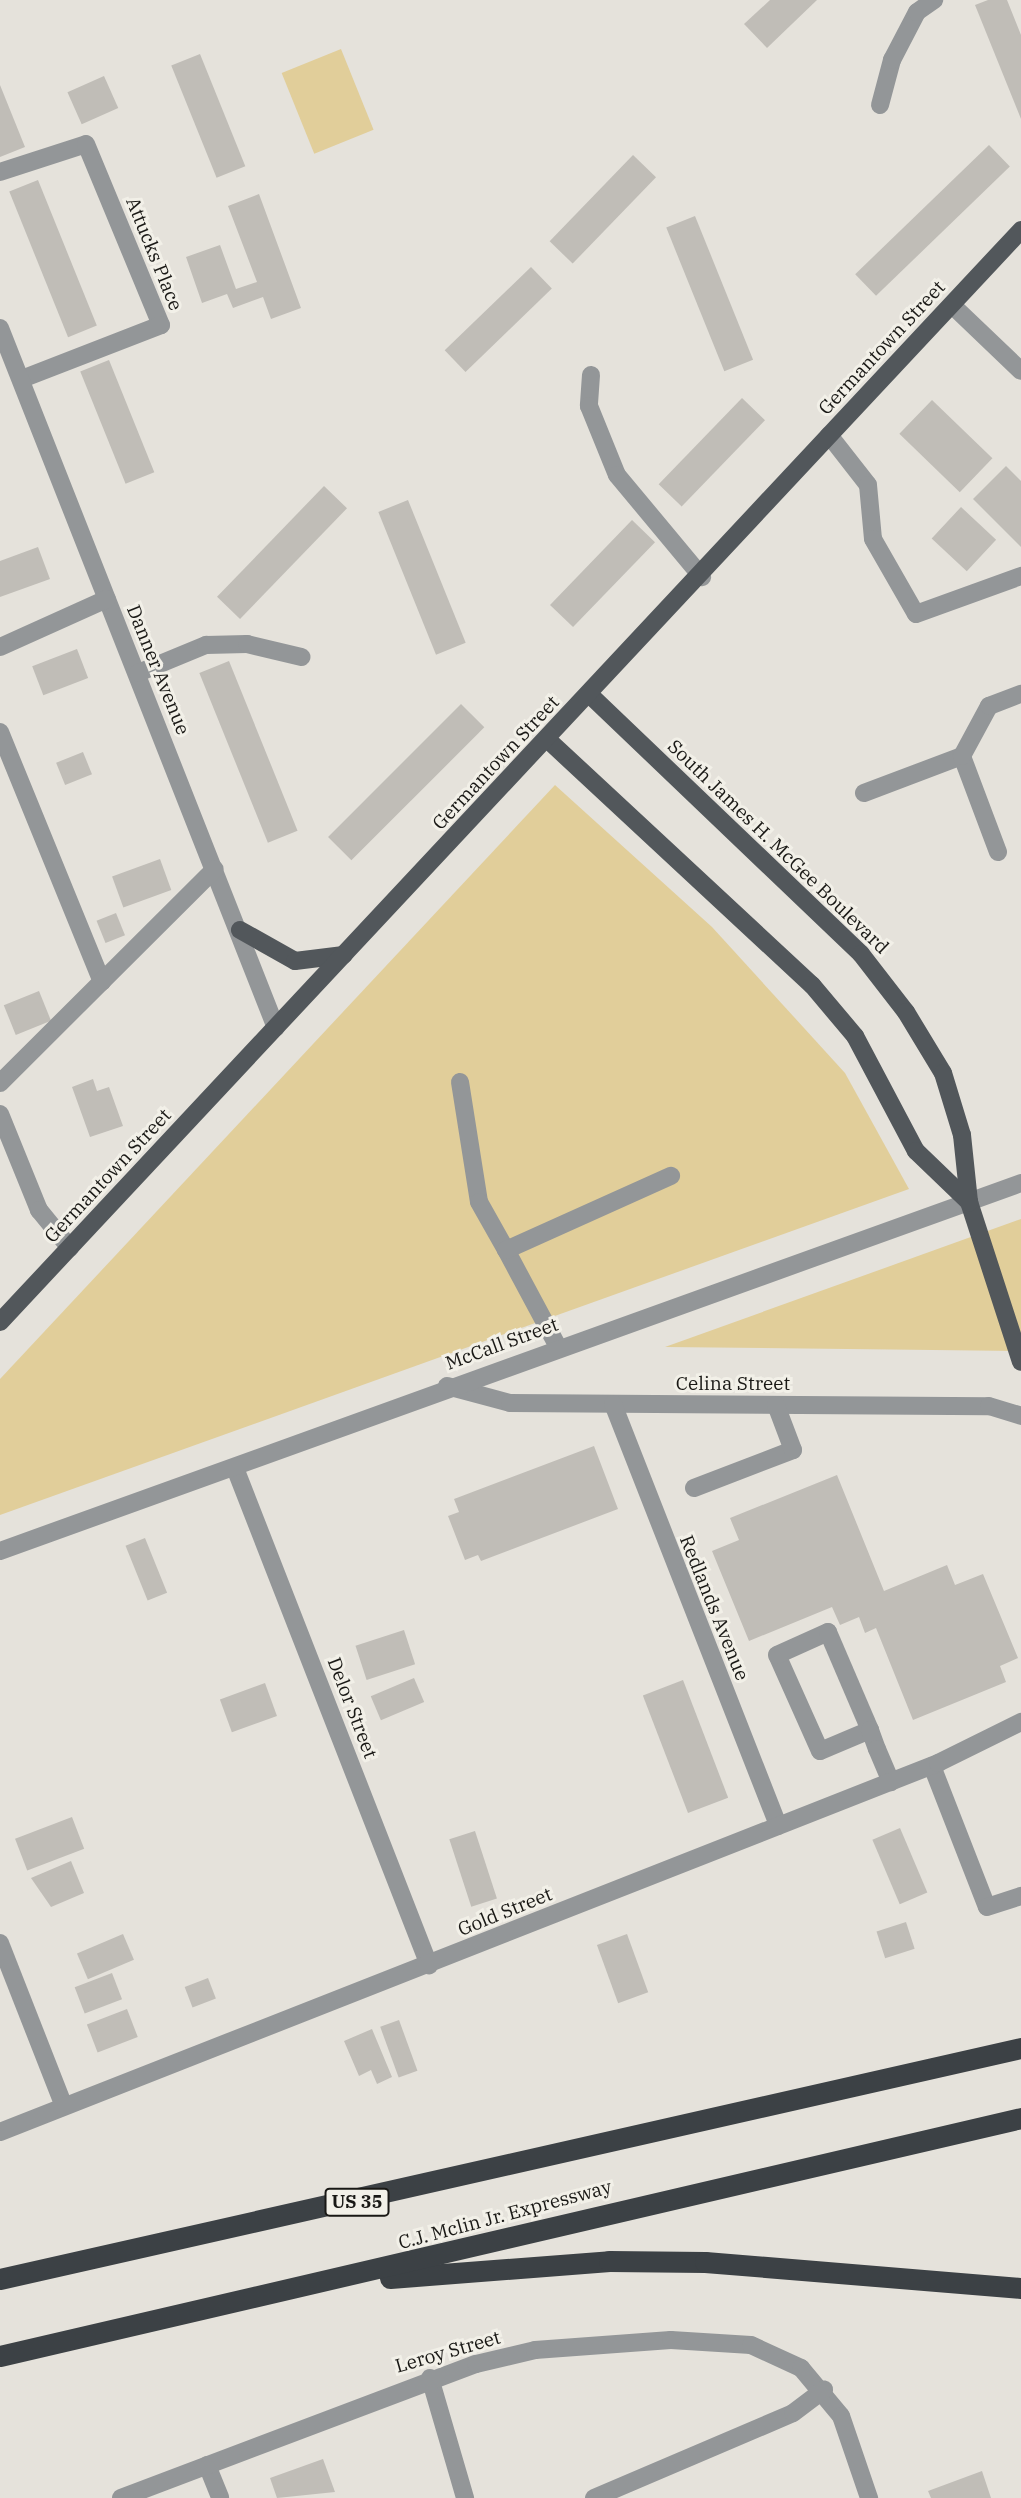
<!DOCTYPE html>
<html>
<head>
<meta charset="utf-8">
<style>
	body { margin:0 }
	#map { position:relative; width:1021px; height:2498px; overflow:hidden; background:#e5e2db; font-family:"IBM Plex Serif",serif }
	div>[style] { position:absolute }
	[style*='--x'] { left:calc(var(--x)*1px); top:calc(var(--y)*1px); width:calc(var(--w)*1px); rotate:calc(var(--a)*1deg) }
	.green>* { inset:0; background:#e1ce9a; transform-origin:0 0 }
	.building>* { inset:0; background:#c0bdb7; transform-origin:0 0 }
	.minor>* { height:18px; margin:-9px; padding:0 9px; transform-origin:9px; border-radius:9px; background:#939698 }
	.major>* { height:18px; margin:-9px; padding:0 9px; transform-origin:9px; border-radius:9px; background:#52575b }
	.highway>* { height:21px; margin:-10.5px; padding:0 10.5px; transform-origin:10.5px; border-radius:10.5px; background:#3c4145 }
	span { translate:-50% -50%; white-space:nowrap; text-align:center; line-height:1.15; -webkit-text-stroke:6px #f2f0e8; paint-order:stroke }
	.shield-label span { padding:2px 5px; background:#f2f0e8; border:2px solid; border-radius:5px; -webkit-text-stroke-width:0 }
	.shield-label { font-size:18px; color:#191815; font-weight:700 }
	.street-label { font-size:19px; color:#191815 }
</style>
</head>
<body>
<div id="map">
	<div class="green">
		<div style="left:341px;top:49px;width:87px;height:64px;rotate:68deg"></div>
		<div style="clip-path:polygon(555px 785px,712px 927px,845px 1073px,909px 1189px,0 1515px,0 1379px)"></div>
		<div style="clip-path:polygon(1021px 1219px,1021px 1351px,665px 1347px)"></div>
	</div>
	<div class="building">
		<div style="clip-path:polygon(770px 0,817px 0,767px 48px,744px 24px)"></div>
		<div style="clip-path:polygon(988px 0,1007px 0,1021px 35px,1021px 119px,975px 5px)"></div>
		<div style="left:200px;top:54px;width:121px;height:31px;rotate:68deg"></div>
		<div style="left:104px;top:76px;width:35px;height:40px;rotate:66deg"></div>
		<div style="clip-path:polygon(0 85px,25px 147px,0 157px)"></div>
		<div style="left:989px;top:145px;width:30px;height:186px;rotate:46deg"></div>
		<div style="left:633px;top:155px;width:32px;height:120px;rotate:44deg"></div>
		<div style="left:38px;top:180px;width:157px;height:31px;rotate:68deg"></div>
		<div style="clip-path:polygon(259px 194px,301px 308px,271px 319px,263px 297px,233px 308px,227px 294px,202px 303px,186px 257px,220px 245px,236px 289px,257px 282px,228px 206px)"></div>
		<div style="left:695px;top:216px;width:155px;height:31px;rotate:68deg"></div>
		<div style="left:531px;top:267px;width:30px;height:120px;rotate:46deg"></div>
		<div style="left:109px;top:360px;width:121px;height:31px;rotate:68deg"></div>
		<div style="left:742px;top:398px;width:32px;height:120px;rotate:44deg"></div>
		<div style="left:932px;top:400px;width:84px;height:47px;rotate:44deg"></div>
		<div style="clip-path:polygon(1006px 466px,1021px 481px,1021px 547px,973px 499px)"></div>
		<div style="left:324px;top:486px;width:32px;height:154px;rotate:44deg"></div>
		<div style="left:408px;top:500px;width:154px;height:32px;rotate:68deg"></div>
		<div style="left:961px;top:507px;width:48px;height:43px;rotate:43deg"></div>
		<div style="left:632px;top:520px;width:32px;height:118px;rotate:44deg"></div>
		<div style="clip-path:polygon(38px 547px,50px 579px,0 597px,0 561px)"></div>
		<div style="left:77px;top:649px;width:31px;height:48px;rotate:69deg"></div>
		<div style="left:229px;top:661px;width:183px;height:32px;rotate:68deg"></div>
		<div style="left:461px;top:704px;width:33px;height:188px;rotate:45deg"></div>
		<div style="left:83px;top:752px;width:24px;height:29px;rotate:68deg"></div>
		<div style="left:160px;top:859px;width:33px;height:51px;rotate:70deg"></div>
		<div style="left:116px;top:913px;width:24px;height:21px;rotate:68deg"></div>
		<div style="left:39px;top:991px;width:32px;height:38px;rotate:68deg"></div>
		<div style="clip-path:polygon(93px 1079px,97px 1091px,109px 1087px,123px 1126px,90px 1137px,72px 1087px)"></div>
		<div style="clip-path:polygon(594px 1446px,618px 1509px,481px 1561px,478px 1555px,465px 1560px,448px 1516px,459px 1512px,454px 1499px)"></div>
		<div style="clip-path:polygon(837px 1475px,884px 1591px,947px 1565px,955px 1585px,983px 1574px,1018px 1658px,1000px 1666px,1006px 1682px,913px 1720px,876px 1628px,865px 1633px,859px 1617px,840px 1625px,832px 1607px,749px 1641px,712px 1551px,739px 1540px,730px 1518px)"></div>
		<div style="left:145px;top:1538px;width:59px;height:21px;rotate:68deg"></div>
		<div style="left:404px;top:1630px;width:36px;height:51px;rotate:72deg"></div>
		<div style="left:414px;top:1678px;width:26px;height:47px;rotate:67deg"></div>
		<div style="left:683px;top:1680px;width:126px;height:43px;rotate:69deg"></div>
		<div style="left:265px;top:1683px;width:35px;height:48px;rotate:70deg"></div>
		<div style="left:72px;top:1817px;width:34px;height:61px;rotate:69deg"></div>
		<div style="left:900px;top:1828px;width:70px;height:30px;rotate:67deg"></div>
		<div style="left:475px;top:1831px;width:71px;height:27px;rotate:72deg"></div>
		<div style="clip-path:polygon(71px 1861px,84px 1893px,51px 1907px,31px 1878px)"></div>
		<div style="left:906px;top:1922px;width:28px;height:31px;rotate:72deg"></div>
		<div style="left:123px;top:1934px;width:28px;height:50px;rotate:67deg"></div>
		<div style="left:627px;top:1934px;width:62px;height:32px;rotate:70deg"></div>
		<div style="left:112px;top:1973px;width:28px;height:40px;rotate:69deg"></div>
		<div style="left:208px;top:1978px;width:22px;height:25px;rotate:69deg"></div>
		<div style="left:127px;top:2009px;width:30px;height:43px;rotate:69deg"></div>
		<div style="left:399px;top:2020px;width:54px;height:20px;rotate:70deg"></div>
		<div style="clip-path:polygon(372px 2029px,392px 2077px,377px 2084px,371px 2070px,359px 2076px,344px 2041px)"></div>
		<div style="clip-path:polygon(323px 2459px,335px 2492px,277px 2498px,270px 2478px)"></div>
		<div style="clip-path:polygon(982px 2471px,991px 2498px,931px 2498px,928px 2491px)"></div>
	</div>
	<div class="minor">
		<div style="--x:880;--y:105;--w:47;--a:-75.1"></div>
		<div style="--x:892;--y:60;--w:54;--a:-62.5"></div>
		<div style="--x:917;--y:12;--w:21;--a:-35"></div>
		<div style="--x:0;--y:172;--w:90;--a:-18"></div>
		<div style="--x:86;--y:144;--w:196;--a:67.5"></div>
		<div style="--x:161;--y:325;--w:149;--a:158.8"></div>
		<div style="--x:952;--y:305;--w:95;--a:43.7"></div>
		<div style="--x:0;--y:328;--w:752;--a:68.48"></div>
		<div style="--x:591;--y:375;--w:31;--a:94"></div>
		<div style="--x:589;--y:406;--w:74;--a:67.9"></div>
		<div style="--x:617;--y:475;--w:133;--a:50.2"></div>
		<div style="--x:829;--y:435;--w:63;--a:52"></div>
		<div style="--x:868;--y:485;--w:54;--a:84.7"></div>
		<div style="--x:873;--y:539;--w:86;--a:60.2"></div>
		<div style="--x:916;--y:614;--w:112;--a:-19.9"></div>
		<div style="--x:0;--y:647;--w:117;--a:-24.2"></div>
		<div style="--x:138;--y:673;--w:74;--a:-22.4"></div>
		<div style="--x:206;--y:645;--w:41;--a:-1.4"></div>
		<div style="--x:247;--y:644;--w:56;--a:13.5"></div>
		<div style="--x:0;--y:732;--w:270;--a:67.8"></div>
		<div style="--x:864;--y:793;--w:105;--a:-20.7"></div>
		<div style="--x:998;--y:852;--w:103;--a:-110.6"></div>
		<div style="--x:962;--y:756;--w:57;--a:-61.6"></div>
		<div style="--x:989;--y:706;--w:34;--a:-21"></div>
		<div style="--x:460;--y:1082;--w:121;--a:81"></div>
		<div style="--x:479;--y:1202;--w:55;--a:60.6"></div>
		<div style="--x:0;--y:1083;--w:303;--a:-44.9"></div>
		<div style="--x:0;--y:1114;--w:104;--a:67.9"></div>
		<div style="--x:39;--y:1210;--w:49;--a:50.8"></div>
		<div style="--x:557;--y:1345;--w:108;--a:-118.2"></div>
		<div style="--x:506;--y:1250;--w:181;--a:-24.2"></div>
		<div style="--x:447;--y:1386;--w:65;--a:15.1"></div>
		<div style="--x:510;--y:1403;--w:479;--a:0.4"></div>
		<div style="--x:989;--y:1406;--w:34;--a:17"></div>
		<div style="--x:613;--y:1404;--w:453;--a:68.6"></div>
		<div style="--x:235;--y:1468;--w:534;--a:68.68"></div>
		<div style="--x:694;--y:1488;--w:106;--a:-21"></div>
		<div style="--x:793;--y:1450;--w:48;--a:-110.7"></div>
		<div style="--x:0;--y:1551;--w:1085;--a:-19.82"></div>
		<div style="--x:870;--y:1730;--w:54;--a:157.2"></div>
		<div style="--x:820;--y:1751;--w:105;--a:-114.1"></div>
		<div style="--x:777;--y:1655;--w:56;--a:-24.3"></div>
		<div style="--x:828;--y:1632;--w:107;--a:66.8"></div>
		<div style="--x:870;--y:1730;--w:20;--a:70"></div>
		<div style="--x:877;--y:1749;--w:36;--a:67"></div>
		<div style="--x:932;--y:1766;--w:151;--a:68.7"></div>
		<div style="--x:987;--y:1907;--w:36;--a:-18"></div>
		<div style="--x:0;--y:1943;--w:175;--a:68.6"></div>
		<div style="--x:0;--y:2132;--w:1008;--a:-21.47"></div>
		<div style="--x:938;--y:1763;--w:93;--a:-26.3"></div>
		<div style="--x:430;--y:2378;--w:125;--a:73.7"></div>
		<div style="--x:207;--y:2465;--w:35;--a:68"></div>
		<div style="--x:121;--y:2498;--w:379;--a:-20.7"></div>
		<div style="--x:476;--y:2364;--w:61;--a:-13.3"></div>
		<div style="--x:535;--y:2350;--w:136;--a:-4.2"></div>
		<div style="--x:671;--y:2340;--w:80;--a:3.6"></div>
		<div style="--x:751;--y:2345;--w:55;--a:24.7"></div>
		<div style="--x:801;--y:2368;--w:62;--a:50.2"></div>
		<div style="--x:841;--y:2416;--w:87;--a:71.1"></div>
		<div style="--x:594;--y:2498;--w:216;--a:-23.1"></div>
		<div style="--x:793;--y:2413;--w:39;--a:-37"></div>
	</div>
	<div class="major">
		<div style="--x:589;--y:694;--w:376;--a:43.7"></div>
		<div style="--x:861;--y:954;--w:73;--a:52.2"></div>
		<div style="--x:906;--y:1012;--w:71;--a:58.8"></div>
		<div style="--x:943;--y:1073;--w:65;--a:73"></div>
		<div style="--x:962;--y:1135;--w:67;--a:84"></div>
		<div style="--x:969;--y:1202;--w:168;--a:72"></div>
		<div style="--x:547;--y:739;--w:362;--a:42.9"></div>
		<div style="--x:812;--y:985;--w:67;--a:49.9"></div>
		<div style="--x:855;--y:1036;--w:130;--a:62.1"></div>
		<div style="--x:916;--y:1151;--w:74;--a:43.9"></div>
		<div style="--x:240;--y:930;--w:63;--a:29.4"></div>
		<div style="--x:295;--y:961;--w:49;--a:-7"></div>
		<div style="--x:0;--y:1322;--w:1495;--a:-46.92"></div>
	</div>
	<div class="highway">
		<div style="--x:390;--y:2278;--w:220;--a:-4.4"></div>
		<div style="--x:609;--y:2261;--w:96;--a:0.6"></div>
		<div style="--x:705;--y:2262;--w:317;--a:4.7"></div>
		<div style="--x:0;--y:2279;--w:1047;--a:-12.75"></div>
		<div style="--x:0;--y:2356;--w:1048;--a:-13.12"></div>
	</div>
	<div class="shield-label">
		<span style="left:357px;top:2202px">US 35</span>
	</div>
	<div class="street-label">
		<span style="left:154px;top:254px;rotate:68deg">Attucks Place</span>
		<span style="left:882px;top:348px;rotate:-47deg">Germantown Street</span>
		<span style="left:158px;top:670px;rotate:68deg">Danner Avenue</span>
		<span style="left:496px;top:763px;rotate:-47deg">Germantown Street</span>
		<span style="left:778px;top:847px;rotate:44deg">South James H. McGee Boulevard</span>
		<span style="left:108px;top:1176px;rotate:-47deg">Germantown Street</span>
		<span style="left:502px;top:1344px;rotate:-20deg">McCall Street</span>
		<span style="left:733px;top:1384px">Celina Street</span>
		<span style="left:714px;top:1608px;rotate:68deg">Redlands Avenue</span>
		<span style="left:352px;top:1708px;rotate:69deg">Delor Street</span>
		<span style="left:505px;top:1912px;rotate:-22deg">Gold Street</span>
		<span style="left:505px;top:2215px;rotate:-15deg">C.J. Mclin Jr. Expressway</span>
		<span style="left:448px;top:2352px;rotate:-16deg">Leroy Street</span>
	</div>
</div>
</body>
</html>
